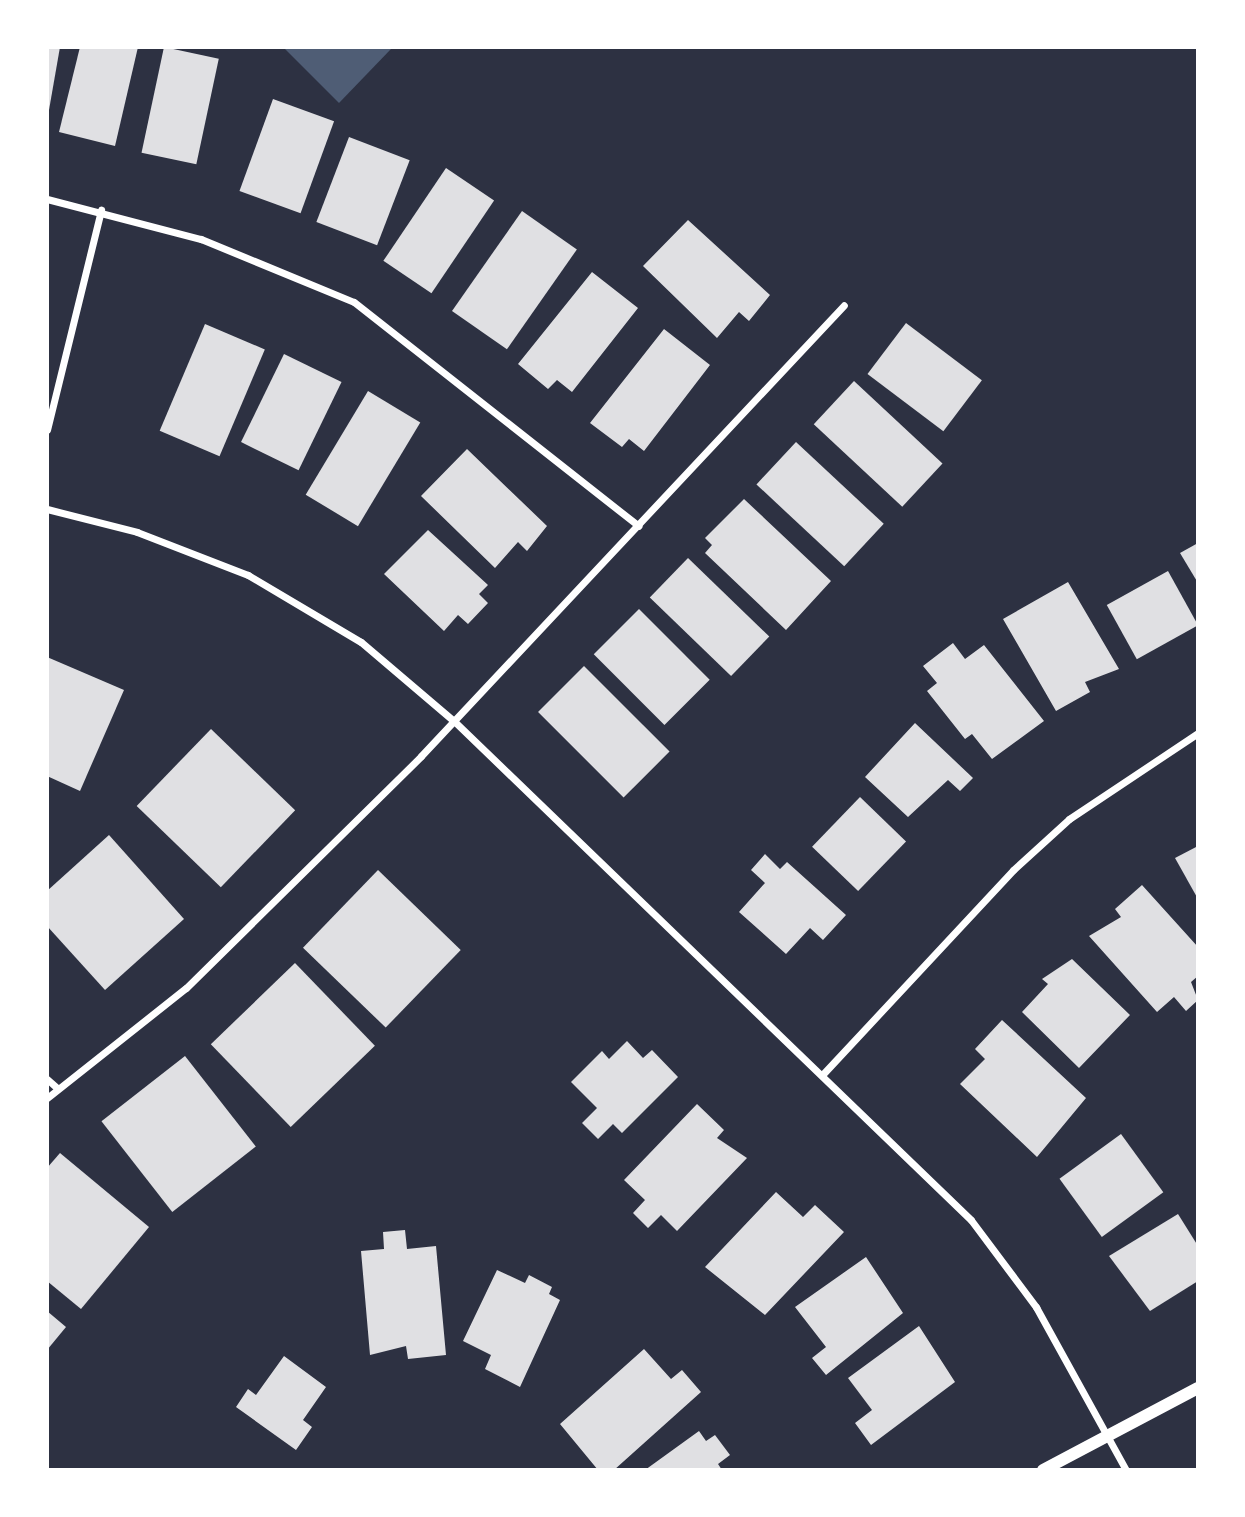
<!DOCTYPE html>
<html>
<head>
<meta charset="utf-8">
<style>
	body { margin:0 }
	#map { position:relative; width:1245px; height:1517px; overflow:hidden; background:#2d3142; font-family:Poppins,sans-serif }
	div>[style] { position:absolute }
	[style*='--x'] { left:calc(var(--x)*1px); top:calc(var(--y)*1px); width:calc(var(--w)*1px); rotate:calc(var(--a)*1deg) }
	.water>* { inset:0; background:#4f5d75 }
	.building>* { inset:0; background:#e0e0e3; transform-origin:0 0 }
	.minor>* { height:7px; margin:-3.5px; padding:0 3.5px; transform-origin:3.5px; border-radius:3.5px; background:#fff }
	.tertiary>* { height:12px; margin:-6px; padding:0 6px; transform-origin:6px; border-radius:6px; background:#fff }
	span { translate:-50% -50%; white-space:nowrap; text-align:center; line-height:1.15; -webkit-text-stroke:5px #fff; paint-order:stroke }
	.frame { position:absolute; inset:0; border:49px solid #fff; pointer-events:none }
</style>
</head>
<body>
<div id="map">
	<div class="water">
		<div style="clip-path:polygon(283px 47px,390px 47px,391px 49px,339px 103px)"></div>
	</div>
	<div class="building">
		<div style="clip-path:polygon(47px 47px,60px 47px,49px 110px,47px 110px)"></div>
		<div style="clip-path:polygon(80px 47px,138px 47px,115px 146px,59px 132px)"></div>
		<div style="left:164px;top:47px;width:56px;height:108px;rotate:12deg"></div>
		<div style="left:273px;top:99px;width:65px;height:98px;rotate:20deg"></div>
		<div style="left:349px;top:137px;width:65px;height:91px;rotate:21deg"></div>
		<div style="left:446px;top:168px;width:58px;height:112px;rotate:34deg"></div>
		<div style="left:522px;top:211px;width:67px;height:122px;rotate:35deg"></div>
		<div style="clip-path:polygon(688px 220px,770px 295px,749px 321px,739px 312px,717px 338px,643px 266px)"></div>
		<div style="clip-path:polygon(592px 272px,638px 308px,572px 392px,557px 380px,548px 389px,518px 364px)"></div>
		<div style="left:906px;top:323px;width:95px;height:64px;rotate:37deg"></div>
		<div style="left:205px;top:324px;width:65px;height:116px;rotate:23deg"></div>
		<div style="clip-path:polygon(664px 329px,710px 365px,644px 451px,629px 439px,622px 447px,590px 423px)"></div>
		<div style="left:284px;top:354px;width:64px;height:98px;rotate:26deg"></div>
		<div style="left:854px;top:381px;width:121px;height:59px;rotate:43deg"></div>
		<div style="left:368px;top:391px;width:61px;height:121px;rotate:31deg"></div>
		<div style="left:796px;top:442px;width:120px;height:58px;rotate:43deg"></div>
		<div style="clip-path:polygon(467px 449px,547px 526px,527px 551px,518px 542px,495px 568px,421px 496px)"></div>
		<div style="clip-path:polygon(744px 499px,831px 581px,786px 630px,705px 553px,712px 545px,705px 538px)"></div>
		<div style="clip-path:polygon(428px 530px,488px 585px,479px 594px,488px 603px,468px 624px,458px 615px,444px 631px,384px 574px)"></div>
		<div style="clip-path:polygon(1198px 543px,1198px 583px,1180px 553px)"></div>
		<div style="left:688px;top:558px;width:113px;height:55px;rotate:44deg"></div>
		<div style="left:1168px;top:571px;width:62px;height:70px;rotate:61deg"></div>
		<div style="clip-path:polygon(1068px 582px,1119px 669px,1085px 682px,1090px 692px,1056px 711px,1003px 619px)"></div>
		<div style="left:639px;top:609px;width:100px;height:64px;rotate:45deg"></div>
		<div style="clip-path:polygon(953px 643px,965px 659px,984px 645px,1044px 721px,992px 759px,972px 734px,965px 739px,927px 691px,937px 683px,923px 666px)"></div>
		<div style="clip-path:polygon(47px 657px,124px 690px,80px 791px,47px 776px)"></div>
		<div style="left:584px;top:666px;width:121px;height:65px;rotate:45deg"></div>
		<div style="clip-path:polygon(915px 723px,973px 778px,960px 791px,948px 780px,908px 817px,865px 777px)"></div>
		<div style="left:211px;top:729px;width:117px;height:107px;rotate:44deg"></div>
		<div style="left:860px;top:797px;width:64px;height:69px;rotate:44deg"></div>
		<div style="clip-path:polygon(109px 835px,184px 919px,105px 990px,47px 926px,47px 891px)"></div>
		<div style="clip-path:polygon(1198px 846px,1198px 899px,1175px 858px)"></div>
		<div style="clip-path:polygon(765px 854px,780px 869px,787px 862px,846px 915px,823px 940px,810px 928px,786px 954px,739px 912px,765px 883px,751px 870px)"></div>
		<div style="left:378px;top:870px;width:115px;height:108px;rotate:44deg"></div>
		<div style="clip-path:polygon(1142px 885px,1198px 947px,1198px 976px,1191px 982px,1198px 1000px,1186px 1011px,1174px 997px,1157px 1012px,1089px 936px,1121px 917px,1115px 909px)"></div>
		<div style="clip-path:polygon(1072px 959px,1130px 1015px,1079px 1068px,1022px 1012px,1048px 984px,1042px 979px)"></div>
		<div style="left:295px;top:963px;width:115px;height:117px;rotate:46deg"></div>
		<div style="clip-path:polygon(1002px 1020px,1086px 1098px,1037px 1157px,960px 1084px,985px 1059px,975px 1049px)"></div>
		<div style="clip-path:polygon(627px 1041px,643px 1058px,652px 1050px,678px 1077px,622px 1133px,613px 1124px,598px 1139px,582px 1123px,597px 1108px,571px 1082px,602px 1051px,609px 1059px)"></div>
		<div style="left:185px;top:1056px;width:115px;height:106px;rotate:52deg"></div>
		<div style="clip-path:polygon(697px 1104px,724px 1130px,717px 1138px,747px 1158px,677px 1231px,661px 1215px,648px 1228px,633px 1213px,645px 1200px,624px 1180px)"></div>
		<div style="left:1121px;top:1134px;width:72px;height:76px;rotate:54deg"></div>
		<div style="clip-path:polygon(60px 1153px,149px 1227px,81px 1309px,47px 1281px,47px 1168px)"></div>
		<div style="clip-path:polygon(776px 1192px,803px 1217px,815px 1205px,844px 1232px,765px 1315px,705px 1267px)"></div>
		<div style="clip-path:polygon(1178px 1214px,1198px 1246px,1198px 1281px,1150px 1311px,1109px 1256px)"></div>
		<div style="clip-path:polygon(405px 1230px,407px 1249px,436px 1246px,446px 1355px,408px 1359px,406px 1346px,370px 1355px,361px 1251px,384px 1249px,383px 1232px)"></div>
		<div style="clip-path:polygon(866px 1257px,903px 1313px,826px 1375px,812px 1358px,826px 1347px,795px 1307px)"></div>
		<div style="clip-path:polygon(497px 1270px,525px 1283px,529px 1275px,552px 1287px,549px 1294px,560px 1300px,520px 1387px,485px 1369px,491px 1355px,463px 1341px)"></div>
		<div style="clip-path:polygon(47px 1311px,66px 1327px,47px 1350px)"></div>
		<div style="clip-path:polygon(919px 1326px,955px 1382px,871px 1445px,855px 1423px,872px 1410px,848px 1378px)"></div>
		<div style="clip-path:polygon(644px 1349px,671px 1379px,682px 1370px,701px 1392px,614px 1470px,598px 1470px,560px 1424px)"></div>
		<div style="clip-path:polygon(284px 1356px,326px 1387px,303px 1420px,312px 1427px,296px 1450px,236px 1407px,248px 1389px,256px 1395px)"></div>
		<div style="clip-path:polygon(699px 1431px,706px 1441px,715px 1435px,730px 1455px,718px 1464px,722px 1470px,645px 1470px)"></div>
	</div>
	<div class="minor">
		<div style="--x:47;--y:199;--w:159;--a:14.6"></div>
		<div style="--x:201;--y:239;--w:165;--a:22.4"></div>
		<div style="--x:354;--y:302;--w:362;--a:38.2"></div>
		<div style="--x:47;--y:430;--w:227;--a:-76.2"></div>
		<div style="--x:47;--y:509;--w:93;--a:14.3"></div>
		<div style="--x:137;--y:532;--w:119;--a:21.2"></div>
		<div style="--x:248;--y:575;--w:131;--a:30.7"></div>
		<div style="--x:361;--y:642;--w:123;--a:40.4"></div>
		<div style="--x:455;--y:722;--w:717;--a:43.98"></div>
		<div style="--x:971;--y:1220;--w:109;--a:53.2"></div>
		<div style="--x:1036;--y:1307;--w:186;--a:61.1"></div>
		<div style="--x:823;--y:1074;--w:279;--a:-47"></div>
		<div style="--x:1013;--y:870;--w:76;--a:-42.3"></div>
		<div style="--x:1069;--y:819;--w:155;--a:-33.7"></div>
		<div style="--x:47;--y:1079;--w:13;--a:42"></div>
		<div style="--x:47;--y:1098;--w:177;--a:-38.4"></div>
		<div style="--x:186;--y:988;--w:330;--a:-44.6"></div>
		<div style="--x:421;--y:756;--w:618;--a:-46.83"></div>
	</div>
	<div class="tertiary">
		<div style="--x:1043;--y:1470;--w:175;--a:-27.9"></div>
	</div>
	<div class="frame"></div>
</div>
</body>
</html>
